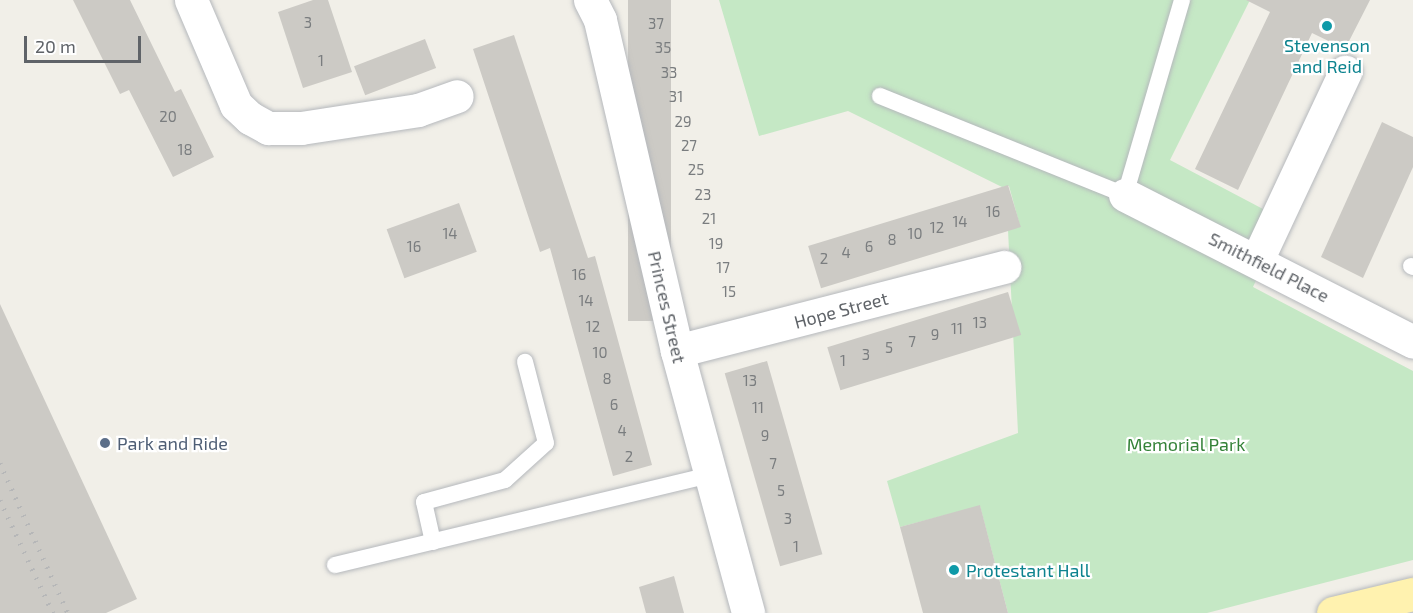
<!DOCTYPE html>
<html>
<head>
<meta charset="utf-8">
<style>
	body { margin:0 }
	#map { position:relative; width:1413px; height:613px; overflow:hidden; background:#f1efe8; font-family:"Exo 2",sans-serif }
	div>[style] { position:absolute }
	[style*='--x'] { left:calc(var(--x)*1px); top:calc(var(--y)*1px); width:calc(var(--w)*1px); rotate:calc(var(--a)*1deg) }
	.green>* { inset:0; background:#c5e8c5 }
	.building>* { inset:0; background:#cccac5; transform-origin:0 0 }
	.roads { filter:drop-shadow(0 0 2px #b5b8bc) drop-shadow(0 0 2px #b5b8bc) }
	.lane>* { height:16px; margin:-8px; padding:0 8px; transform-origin:8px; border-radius:8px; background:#fff }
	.street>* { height:33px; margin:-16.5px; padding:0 16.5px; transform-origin:16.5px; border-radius:16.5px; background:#fff }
	.primary>* { height:33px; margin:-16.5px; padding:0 16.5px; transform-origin:16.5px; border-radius:16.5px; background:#fff2af }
	.rail>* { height:4.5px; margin-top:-2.25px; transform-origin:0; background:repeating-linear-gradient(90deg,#b6b7b8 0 1.5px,transparent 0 9.5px) }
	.dots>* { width:16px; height:16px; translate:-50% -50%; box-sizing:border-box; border:3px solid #fff; border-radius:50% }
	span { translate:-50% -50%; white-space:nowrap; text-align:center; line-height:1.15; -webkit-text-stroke:4.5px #fff; paint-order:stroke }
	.number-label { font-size:15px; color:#7a7d7f }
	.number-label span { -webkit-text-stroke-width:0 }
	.culture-label { font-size:18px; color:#0d838f }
	.left { translate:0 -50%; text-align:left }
	.street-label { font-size:18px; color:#5f6368 }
	.service-label { font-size:18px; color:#4e5e75 }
	.park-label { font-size:18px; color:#348238 }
	.scale { position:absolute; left:24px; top:36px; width:117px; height:27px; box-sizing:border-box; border:3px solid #5f6368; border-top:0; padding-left:8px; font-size:18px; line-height:21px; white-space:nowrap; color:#5f6368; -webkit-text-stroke:4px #fff; paint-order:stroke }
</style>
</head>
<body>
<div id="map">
	<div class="green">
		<div style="clip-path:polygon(719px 0,1250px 0,1170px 160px,1284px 220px,1253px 287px,1413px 371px,1413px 560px,1207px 613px,1008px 613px,980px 506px,900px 527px,887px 481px,1018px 433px,1008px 230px,1020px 226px,1009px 186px,1002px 187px,848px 111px,759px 136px)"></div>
	</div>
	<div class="building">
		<div style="clip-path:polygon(73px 0,130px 0,175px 92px,181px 89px,214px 157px,173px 177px,129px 90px,120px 94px)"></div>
		<div style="clip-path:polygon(313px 0,328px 0,352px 72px,303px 88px,278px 12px)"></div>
		<div style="left:628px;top:0;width:43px;height:321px"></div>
		<div style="clip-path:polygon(1246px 0,1370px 0,1345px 49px,1312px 33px,1238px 190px,1195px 169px,1270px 12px)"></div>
		<div style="clip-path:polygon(514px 35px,588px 258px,595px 256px,652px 465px,613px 476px,550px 248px,540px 252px,473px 49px)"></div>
		<div style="left:425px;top:39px;width:31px;height:76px;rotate:69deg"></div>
		<div style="clip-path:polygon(1382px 122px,1413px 137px,1413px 167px,1363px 278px,1321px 257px)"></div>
		<div style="left:1008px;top:185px;width:44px;height:209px;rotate:73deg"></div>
		<div style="left:459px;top:203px;width:52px;height:77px;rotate:70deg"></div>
		<div style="left:1008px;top:292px;width:45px;height:189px;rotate:73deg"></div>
		<div style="clip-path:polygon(0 304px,137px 599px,106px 613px,0 613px)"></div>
		<div style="left:767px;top:361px;width:201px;height:44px;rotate:74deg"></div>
		<div style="clip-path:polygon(980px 505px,1008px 613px,923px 613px,900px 527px)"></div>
		<div style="clip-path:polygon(674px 576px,684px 613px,646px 613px,639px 587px)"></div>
	</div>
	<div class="roads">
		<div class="lane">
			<div style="--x:880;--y:96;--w:264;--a:22"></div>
			<div style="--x:1125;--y:195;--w:203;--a:-73.7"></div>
			<div style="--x:1411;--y:266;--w:2;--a:27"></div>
			<div style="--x:433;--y:542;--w:41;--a:-102.7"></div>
			<div style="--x:424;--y:502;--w:84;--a:-15.2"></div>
			<div style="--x:505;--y:480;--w:55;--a:-42.1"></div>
			<div style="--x:546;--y:443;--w:84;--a:-104.5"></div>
			<div style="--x:335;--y:565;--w:385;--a:-13.5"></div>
		</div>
		<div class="street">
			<div style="--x:191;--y:0;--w:114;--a:66.8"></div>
			<div style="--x:236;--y:105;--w:19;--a:43"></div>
			<div style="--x:250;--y:118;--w:21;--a:29"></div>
			<div style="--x:268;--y:128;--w:33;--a:0"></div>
			<div style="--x:301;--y:128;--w:118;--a:-8.7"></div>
			<div style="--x:418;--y:110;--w:41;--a:-19.7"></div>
			<div style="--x:590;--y:0;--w:22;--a:63"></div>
			<div style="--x:600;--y:20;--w:340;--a:76.9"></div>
			<div style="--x:677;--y:351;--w:271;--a:74.8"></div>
			<div style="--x:1125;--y:195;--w:323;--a:27"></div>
			<div style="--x:1257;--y:260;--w:208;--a:-64.9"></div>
			<div style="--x:677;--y:351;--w:338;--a:-14.4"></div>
		</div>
		<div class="primary">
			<div style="--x:1333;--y:613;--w:82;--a:-13.4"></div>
		</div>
	</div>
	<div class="rail">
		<div style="--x:0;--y:463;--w:165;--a:65.6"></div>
		<div style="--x:0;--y:500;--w:125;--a:64.9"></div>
	</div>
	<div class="dots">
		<div style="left:1327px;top:26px;background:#0f9aa8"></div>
		<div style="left:105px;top:443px;background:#5c6f8a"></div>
		<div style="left:954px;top:570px;background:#0f9aa8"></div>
	</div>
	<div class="number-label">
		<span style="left:308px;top:23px">3</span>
		<span style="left:656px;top:24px">37</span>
		<span style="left:663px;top:48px">35</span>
		<span style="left:321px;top:61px">1</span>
		<span style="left:669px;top:73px">33</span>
		<span style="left:676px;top:97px">31</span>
		<span style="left:168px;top:117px">20</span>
		<span style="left:683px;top:122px">29</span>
		<span style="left:689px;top:146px">27</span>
		<span style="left:185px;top:150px">18</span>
		<span style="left:696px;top:170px">25</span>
		<span style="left:703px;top:195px">23</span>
		<span style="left:993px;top:212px">16</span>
		<span style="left:709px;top:219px">21</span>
		<span style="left:960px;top:222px">14</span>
		<span style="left:937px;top:228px">12</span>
		<span style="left:450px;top:234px">14</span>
		<span style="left:915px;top:234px">10</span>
		<span style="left:892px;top:240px">8</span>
		<span style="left:716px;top:244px">19</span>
		<span style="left:414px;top:247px">16</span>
		<span style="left:869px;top:247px">6</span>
		<span style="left:846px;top:253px">4</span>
		<span style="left:824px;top:259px">2</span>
		<span style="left:723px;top:268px">17</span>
		<span style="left:579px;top:275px">16</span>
		<span style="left:729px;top:292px">15</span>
		<span style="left:586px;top:301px">14</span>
		<span style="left:980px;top:323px">13</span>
		<span style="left:593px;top:327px">12</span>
		<span style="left:957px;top:329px">11</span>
		<span style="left:935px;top:335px">9</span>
		<span style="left:912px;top:342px">7</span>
		<span style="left:889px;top:348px">5</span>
		<span style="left:600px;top:353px">10</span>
		<span style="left:866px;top:355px">3</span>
		<span style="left:843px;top:361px">1</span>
		<span style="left:607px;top:379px">8</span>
		<span style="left:750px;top:381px">13</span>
		<span style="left:614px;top:405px">6</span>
		<span style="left:758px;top:408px">11</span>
		<span style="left:622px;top:431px">4</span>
		<span style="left:765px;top:436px">9</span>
		<span style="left:629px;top:457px">2</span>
		<span style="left:773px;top:464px">7</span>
		<span style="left:781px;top:491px">5</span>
		<span style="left:788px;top:519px">3</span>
		<span style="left:796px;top:547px">1</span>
	</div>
	<div class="culture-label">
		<span style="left:1327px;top:56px">Stevenson<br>and Reid</span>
		<span class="left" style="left:966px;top:570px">Protestant Hall</span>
	</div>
	<div class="street-label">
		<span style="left:1269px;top:267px;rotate:27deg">Smithfield Place</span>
		<span style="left:667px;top:307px;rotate:77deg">Princes Street</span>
		<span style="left:841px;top:310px;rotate:-15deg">Hope Street</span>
	</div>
	<div class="service-label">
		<span class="left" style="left:117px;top:443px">Park and Ride</span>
	</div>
	<div class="park-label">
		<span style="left:1186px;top:444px">Memorial Park</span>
	</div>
	<div class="scale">20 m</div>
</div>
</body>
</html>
